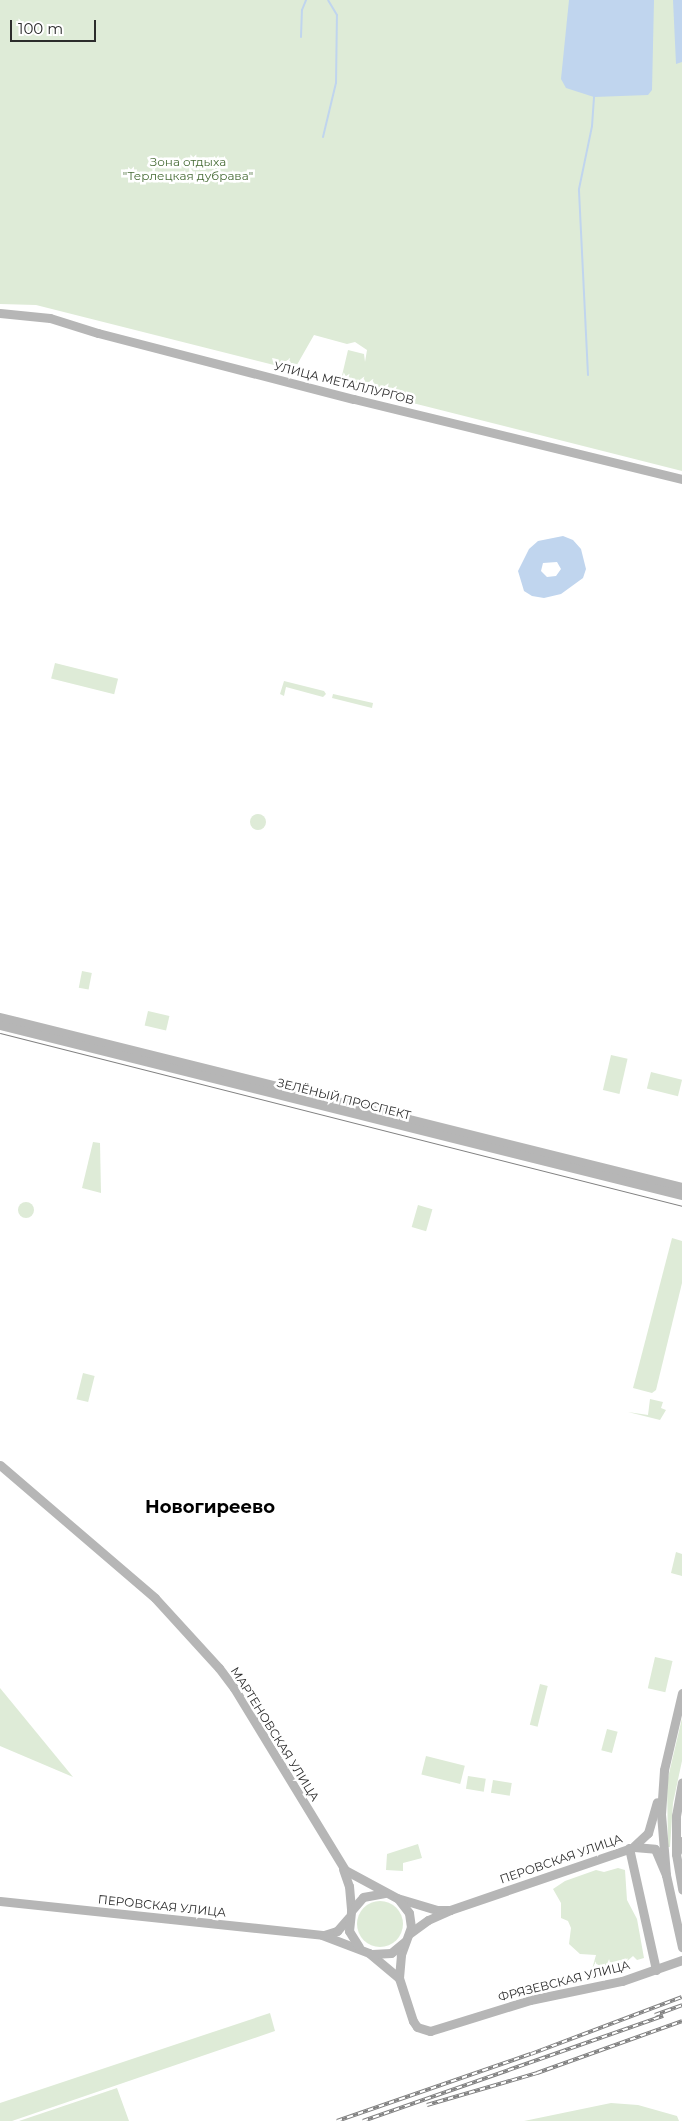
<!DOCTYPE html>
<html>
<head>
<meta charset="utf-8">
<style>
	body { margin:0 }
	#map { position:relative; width:682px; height:2121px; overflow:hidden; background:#fff; font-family:Montserrat,sans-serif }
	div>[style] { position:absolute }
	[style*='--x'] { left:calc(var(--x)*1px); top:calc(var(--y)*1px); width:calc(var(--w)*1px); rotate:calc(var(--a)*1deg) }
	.green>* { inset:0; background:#deebd7; transform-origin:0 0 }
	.round { border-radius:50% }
	.water>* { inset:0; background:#c0d5ee }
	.stream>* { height:2px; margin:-1px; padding:0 1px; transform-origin:1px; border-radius:1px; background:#c0d5ee }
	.secondary>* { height:9px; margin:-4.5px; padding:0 4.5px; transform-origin:4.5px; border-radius:4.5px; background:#b6b6b6 }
	.tram>* { height:1px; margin:-0.5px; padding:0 0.5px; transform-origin:0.5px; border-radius:0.5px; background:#818181 }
	.rail>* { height:4px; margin-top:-2px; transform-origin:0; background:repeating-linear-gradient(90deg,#fff 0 5.5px,#818181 0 11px); box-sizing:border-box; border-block:1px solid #818181 }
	span { translate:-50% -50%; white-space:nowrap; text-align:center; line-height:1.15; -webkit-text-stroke:5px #fff; paint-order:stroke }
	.park-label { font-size:12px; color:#466b35 }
	.street-label { font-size:12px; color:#2c2c2c }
	.district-label { font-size:18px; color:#000; font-weight:700 }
	.scale { position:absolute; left:10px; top:20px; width:86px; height:22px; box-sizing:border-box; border:2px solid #2c2c2c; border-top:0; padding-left:6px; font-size:15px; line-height:18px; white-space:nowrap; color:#2c2c2c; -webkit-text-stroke:4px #fff; paint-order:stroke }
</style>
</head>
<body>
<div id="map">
	<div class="green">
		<div style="clip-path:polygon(0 0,682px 0,682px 471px,365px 391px,358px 385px,355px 389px,340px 384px,348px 350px,364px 354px,365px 362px,367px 350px,355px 342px,347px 344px,314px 335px,294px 370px,36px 305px,0 304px)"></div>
		<div style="left:55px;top:663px;width:65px;height:16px;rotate:14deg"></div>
		<div style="clip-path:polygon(284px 681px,324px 691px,326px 694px,323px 697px,286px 687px,284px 696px,280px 694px)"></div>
		<div style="clip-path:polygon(333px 694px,373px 703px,372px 708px,332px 698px)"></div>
		<div class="round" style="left:250px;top:814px;width:16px;height:16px"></div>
		<div style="left:82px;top:971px;width:10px;height:17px;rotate:11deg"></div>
		<div style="left:148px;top:1011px;width:22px;height:15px;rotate:13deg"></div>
		<div style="left:611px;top:1055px;width:17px;height:36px;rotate:13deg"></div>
		<div style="left:651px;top:1072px;width:32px;height:17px;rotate:14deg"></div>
		<div style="clip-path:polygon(93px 1142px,100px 1143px,101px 1193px,82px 1188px)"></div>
		<div class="round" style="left:18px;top:1202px;width:16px;height:16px"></div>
		<div style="left:418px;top:1205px;width:15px;height:23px;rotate:16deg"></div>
		<div style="clip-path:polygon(672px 1238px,682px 1241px,682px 1283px,656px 1390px,652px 1393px,633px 1388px)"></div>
		<div style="left:83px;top:1373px;width:12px;height:27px;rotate:14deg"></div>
		<div style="clip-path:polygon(650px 1399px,663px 1402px,661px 1408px,666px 1410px,660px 1420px,628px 1412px,648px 1415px)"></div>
		<div style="clip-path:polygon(676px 1552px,682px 1554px,682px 1576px,671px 1573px)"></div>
		<div style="left:655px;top:1657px;width:18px;height:32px;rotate:13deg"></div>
		<div style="left:540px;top:1684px;width:8px;height:42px;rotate:14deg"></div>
		<div style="clip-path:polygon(0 1688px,73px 1777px,0 1746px)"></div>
		<div style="clip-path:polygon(682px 1718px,682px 1761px,673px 1803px,670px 1847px,668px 1847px,667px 1782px)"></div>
		<div style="left:607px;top:1729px;width:11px;height:22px;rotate:15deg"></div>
		<div style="left:426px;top:1756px;width:40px;height:19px;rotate:14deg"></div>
		<div style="left:468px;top:1776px;width:18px;height:13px;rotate:9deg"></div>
		<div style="left:493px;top:1780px;width:19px;height:13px;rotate:9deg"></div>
		<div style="clip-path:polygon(418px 1844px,422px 1858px,403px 1863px,403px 1871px,386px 1870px,387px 1854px)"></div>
		<div style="clip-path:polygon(618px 1868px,625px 1870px,627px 1900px,637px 1919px,644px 1958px,637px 1960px,633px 1956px,625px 1963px,610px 1965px,598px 1975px,592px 1969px,596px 1955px,580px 1954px,569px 1944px,571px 1928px,568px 1921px,561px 1918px,561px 1903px,553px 1889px,565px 1881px,596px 1870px,604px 1872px)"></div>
		<div class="round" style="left:357px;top:1901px;width:46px;height:46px"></div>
		<div style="clip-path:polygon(270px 2013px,275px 2031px,12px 2121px,0 2121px,0 2103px)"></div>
		<div style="clip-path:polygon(117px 2088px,129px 2121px,18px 2121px,19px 2121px)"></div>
		<div style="clip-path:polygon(611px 2103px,638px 2105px,677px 2116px,679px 2121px,524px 2121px)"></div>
	</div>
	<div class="water">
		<div style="clip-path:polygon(569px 0,654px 0,652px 90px,648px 95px,594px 97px,566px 88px,561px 79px)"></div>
		<div style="clip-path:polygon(673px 0,682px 0,682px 62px,676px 64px)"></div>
		<div style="clip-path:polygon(evenodd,563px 536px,573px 540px,581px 549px,586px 569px,583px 578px,561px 594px,544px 598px,532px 596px,524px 591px,518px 571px,529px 549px,538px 541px,563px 536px,557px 562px,561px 569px,556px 576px,547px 577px,541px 571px,543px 563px,557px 562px)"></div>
	</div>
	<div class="stream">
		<div style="--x:301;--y:37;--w:27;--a:-88"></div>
		<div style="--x:302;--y:10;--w:11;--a:-68"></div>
		<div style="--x:323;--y:137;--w:56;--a:-76.5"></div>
		<div style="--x:336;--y:83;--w:68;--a:-89.2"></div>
		<div style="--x:337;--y:15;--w:17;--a:-121"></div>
		<div style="--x:588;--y:375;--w:186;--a:-92.8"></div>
		<div style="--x:579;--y:189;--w:64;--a:-78.3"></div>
		<div style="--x:592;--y:126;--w:29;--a:-86"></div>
	</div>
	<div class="secondary">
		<div style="--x:0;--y:313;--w:50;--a:5.7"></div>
		<div style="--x:50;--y:318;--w:50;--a:17.4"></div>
		<div style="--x:98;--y:333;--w:264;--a:14.5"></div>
		<div style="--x:354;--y:399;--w:338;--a:13.7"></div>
		<div style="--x:0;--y:1017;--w:703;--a:14"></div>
		<div style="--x:0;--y:1025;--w:703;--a:14"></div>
		<div style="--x:0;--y:1465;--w:204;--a:40.6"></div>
		<div style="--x:155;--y:1598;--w:95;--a:47.6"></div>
		<div style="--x:219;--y:1668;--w:25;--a:53"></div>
		<div style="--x:234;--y:1688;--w:213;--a:58.6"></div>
		<div style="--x:345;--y:1870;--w:59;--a:28.3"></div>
		<div style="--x:397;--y:1898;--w:42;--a:16.7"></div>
		<div style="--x:437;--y:1910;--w:13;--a:0"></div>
		<div style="--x:682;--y:1693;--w:79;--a:103.2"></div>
		<div style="--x:664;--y:1770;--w:44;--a:93.9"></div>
		<div style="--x:661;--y:1814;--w:61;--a:85.3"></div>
		<div style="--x:666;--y:1875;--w:74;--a:77.5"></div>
		<div style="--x:682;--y:1841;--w:14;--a:115"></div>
		<div style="--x:676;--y:1854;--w:36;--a:80"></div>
		<div style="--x:634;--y:1846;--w:19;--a:-43"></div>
		<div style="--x:648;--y:1833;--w:32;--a:-74"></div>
		<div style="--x:629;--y:1848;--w:125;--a:77.5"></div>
		<div style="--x:676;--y:1854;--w:38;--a:-90"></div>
		<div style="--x:676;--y:1816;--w:34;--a:-80"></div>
		<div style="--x:343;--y:1869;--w:18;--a:71"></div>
		<div style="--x:349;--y:1886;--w:23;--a:85"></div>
		<div style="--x:399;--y:1900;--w:16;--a:52"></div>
		<div style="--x:409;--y:1913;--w:14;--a:82"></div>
		<div style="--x:411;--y:1927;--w:30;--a:110"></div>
		<div style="--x:401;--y:1955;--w:23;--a:95"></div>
		<div style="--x:399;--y:1978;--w:45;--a:72"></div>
		<div style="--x:413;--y:2021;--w:7;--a:56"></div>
		<div style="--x:417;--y:2027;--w:14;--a:17"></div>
		<div style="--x:430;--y:2031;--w:105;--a:-17.2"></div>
		<div style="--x:530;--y:2000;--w:94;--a:-11.7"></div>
		<div style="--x:622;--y:1981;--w:64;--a:-19.3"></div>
		<div style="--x:0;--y:1901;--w:324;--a:6"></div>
		<div style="--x:322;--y:1935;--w:50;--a:21"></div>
		<div style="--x:369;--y:1953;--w:39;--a:40"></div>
		<div style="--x:410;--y:1933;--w:22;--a:-36"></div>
		<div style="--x:428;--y:1920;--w:24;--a:-24"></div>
		<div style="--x:450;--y:1910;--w:194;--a:-18.9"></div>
		<div style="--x:634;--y:1847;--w:21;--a:5"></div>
		<div style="--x:655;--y:1849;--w:28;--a:67"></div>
		<div style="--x:324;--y:1935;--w:14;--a:-17"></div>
		<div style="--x:337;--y:1931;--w:18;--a:-49"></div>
		<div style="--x:359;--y:1947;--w:19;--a:-122"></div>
		<div style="--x:349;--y:1931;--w:20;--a:-84"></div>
		<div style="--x:351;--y:1911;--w:18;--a:-49"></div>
		<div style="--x:363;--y:1897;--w:22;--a:-10"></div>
		<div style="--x:372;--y:1954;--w:19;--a:-3"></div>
		<div style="--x:391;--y:1953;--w:17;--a:-40"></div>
	</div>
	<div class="tram">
		<div style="--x:0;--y:1033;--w:704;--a:14.23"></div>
	</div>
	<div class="rail">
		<div style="--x:655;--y:2015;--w:29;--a:-20"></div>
		<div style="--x:427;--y:2105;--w:115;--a:-16.2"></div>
		<div style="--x:537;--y:2073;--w:154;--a:-19.7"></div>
		<div style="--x:337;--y:2121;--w:205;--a:-19.1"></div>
		<div style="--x:531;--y:2054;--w:161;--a:-20.7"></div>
		<div style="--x:363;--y:2121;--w:318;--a:-19.3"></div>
	</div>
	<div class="park-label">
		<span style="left:188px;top:169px">Зона отдыха<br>"Терлецкая дубрава"</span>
	</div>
	<div class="street-label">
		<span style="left:344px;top:383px;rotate:14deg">УЛИЦА МЕТАЛЛУРГОВ</span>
		<span style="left:344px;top:1099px;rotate:14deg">ЗЕЛЁНЫЙ ПРОСПЕКТ</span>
		<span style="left:275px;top:1734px;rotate:58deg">МАРТЕНОВСКАЯ УЛИЦА</span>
		<span style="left:561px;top:1859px;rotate:-19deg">ПЕРОВСКАЯ УЛИЦА</span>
		<span style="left:162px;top:1906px;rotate:6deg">ПЕРОВСКАЯ УЛИЦА</span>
		<span style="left:564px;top:1981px;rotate:-14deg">ФРЯЗЕВСКАЯ УЛИЦА</span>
	</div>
	<div class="district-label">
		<span style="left:210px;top:1507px">Новогиреево</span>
	</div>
	<div class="scale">100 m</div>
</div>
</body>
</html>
